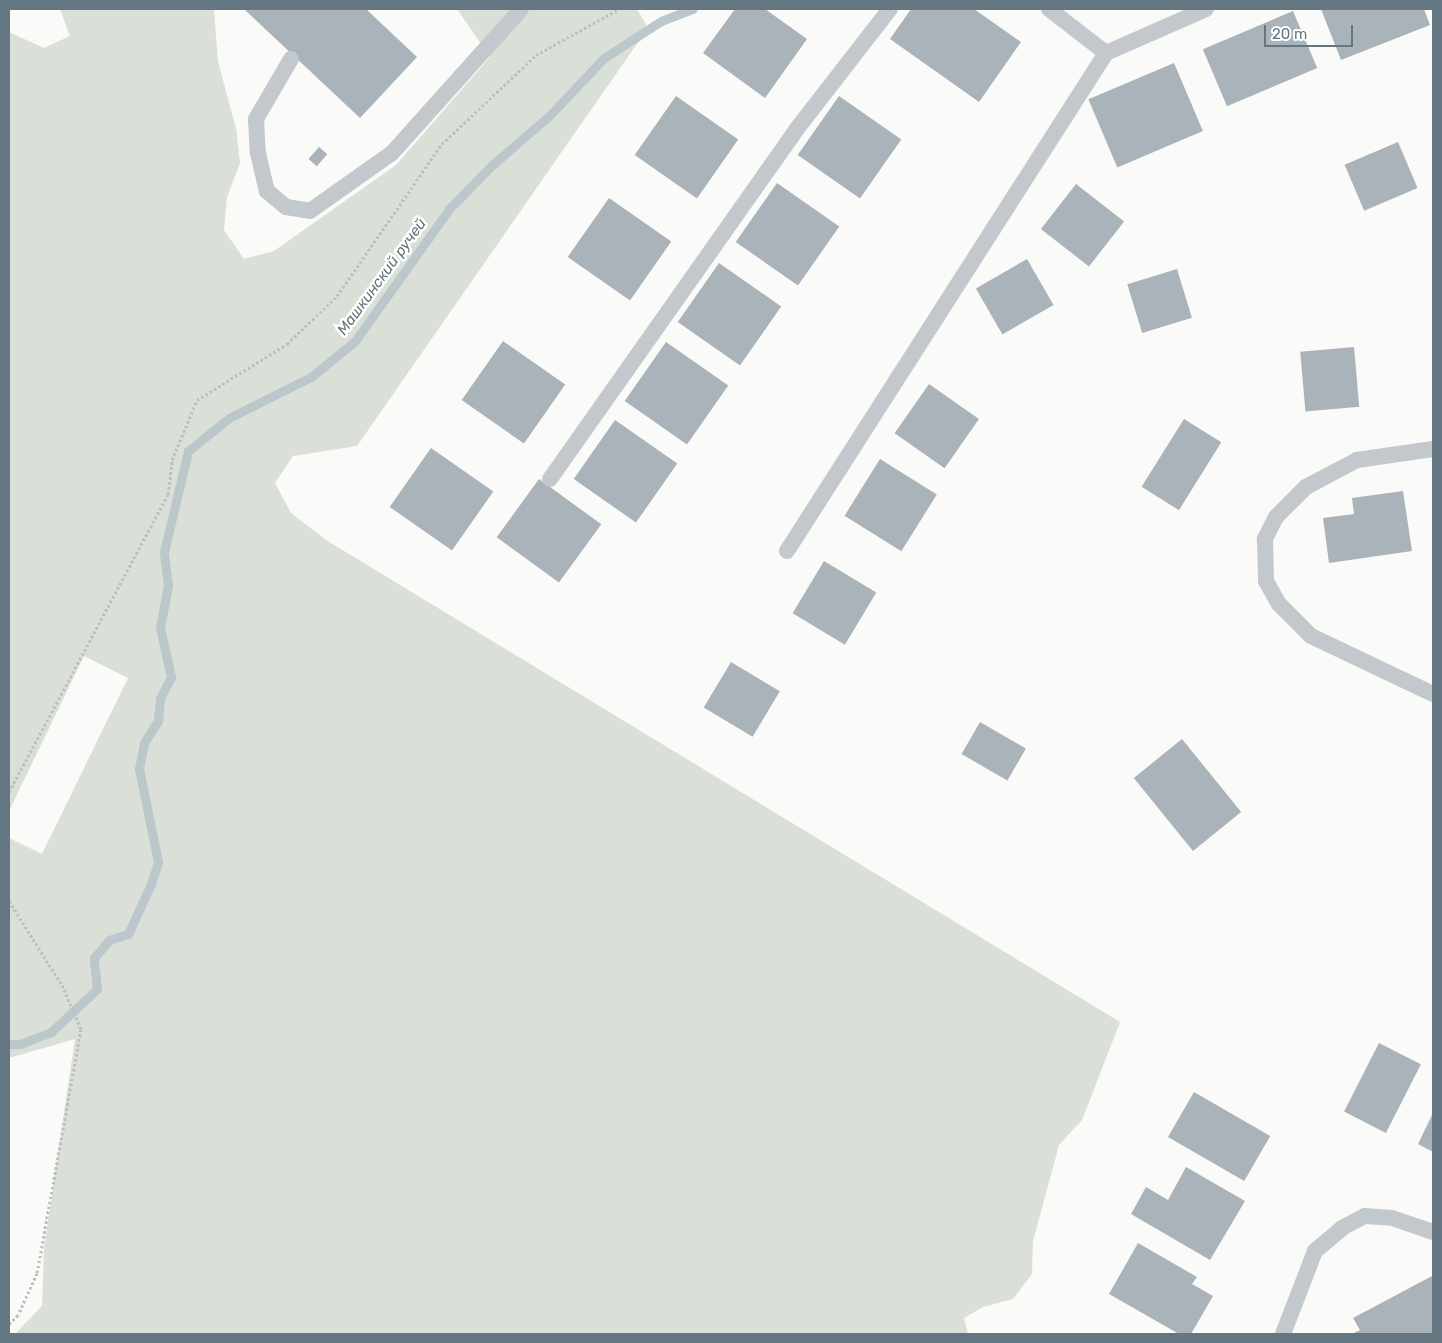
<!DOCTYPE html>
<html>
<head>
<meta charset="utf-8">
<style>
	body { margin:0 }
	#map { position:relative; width:1442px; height:1343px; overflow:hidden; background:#fafaf8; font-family:Rubik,sans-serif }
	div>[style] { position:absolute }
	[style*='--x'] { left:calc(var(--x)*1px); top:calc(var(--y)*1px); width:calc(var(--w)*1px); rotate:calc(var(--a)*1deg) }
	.green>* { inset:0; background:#dadfd7 }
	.stream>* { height:9px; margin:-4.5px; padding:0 4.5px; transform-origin:4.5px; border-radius:4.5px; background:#bbc7cb }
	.building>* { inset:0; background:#aab3b9; transform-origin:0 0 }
	.path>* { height:3px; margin-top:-1.5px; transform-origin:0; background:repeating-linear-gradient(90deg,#bbbfc2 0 2.5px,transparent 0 5px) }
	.lane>* { height:16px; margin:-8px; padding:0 8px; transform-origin:8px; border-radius:8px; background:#c3c8cc }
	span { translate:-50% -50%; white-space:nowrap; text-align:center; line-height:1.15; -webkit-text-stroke:5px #fff; paint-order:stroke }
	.water-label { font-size:15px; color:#60757c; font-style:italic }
	.frame { position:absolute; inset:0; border:10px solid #657683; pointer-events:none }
	.scale { position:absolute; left:1264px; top:25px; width:89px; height:22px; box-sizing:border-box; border:2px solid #657683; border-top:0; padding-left:6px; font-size:15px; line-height:18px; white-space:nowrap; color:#657683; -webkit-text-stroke:4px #fff; paint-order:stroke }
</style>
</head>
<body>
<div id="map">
	<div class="green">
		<div style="clip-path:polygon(60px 9px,214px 9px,218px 62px,236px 128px,240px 163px,227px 197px,224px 230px,244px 259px,274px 251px,396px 165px,490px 57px,457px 9px,637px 9px,648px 28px,357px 446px,293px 456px,275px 483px,291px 513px,326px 540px,1120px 1022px,1082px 1120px,1059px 1145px,1033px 1241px,1032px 1274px,1013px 1299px,983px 1307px,964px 1318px,968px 1334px,15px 1334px,42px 1306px,44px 1248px,75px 1039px,9px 1058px,9px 838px,42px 854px,128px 678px,84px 656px,9px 811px,9px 32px,44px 48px,70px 36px)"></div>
	</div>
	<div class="stream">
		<div style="--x:9;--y:1044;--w:11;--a:0"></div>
		<div style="--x:20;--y:1044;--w:33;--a:-21"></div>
		<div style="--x:51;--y:1032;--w:63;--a:-43.1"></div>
		<div style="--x:97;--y:989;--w:31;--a:-96"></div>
		<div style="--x:94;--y:958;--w:23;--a:-50"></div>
		<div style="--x:109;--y:940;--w:20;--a:-18"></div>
		<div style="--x:128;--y:934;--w:55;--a:-65.3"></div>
		<div style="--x:151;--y:884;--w:23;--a:-72"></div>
		<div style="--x:158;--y:862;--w:95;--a:-101.5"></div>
		<div style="--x:139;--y:769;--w:26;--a:-79"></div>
		<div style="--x:144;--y:743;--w:26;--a:-58"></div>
		<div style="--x:158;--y:721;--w:23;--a:-85"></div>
		<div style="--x:160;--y:698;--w:24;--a:-62"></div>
		<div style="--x:171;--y:677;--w:51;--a:-102.4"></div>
		<div style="--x:160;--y:627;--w:42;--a:-79"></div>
		<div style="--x:168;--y:586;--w:34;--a:-97"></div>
		<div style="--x:164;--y:552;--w:104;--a:-76.6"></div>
		<div style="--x:188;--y:451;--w:53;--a:-38.8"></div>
		<div style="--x:229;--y:418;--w:92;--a:-26.6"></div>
		<div style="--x:311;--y:377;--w:57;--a:-39.3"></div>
		<div style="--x:355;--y:341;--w:162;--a:-54.5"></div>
		<div style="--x:449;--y:209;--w:60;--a:-45.7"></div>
		<div style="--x:491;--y:166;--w:77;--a:-40.8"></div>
		<div style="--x:549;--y:116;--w:80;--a:-46.5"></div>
		<div style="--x:604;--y:58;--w:68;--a:-33"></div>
		<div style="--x:661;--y:21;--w:34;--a:-21"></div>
	</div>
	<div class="building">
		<div style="clip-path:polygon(244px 9px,366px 9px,417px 57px,360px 118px)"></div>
		<div style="clip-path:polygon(735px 9px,765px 9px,807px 39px,765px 98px,703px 53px)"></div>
		<div style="clip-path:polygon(911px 9px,974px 9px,1021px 42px,979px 102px,890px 39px)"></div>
		<div style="clip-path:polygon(1321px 9px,1424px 9px,1430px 25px,1341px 60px)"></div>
		<div style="left:1293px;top:11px;width:62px;height:98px;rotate:67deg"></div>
		<div style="left:1174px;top:63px;width:74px;height:93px;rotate:67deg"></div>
		<div style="left:676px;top:96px;width:76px;height:72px;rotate:35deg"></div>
		<div style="left:839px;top:96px;width:76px;height:72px;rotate:35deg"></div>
		<div style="left:1398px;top:142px;width:50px;height:58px;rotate:67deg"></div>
		<div style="left:319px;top:147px;width:11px;height:16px;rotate:41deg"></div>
		<div style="left:777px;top:183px;width:76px;height:72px;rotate:35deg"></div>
		<div style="left:1076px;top:184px;width:61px;height:57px;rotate:38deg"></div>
		<div style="left:609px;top:198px;width:76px;height:72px;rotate:35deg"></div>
		<div style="left:1027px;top:259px;width:53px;height:59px;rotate:60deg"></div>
		<div style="left:719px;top:263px;width:76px;height:72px;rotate:35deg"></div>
		<div style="left:1177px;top:269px;width:51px;height:52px;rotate:73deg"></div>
		<div style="left:503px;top:341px;width:76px;height:72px;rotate:35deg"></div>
		<div style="left:666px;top:342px;width:76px;height:72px;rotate:35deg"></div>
		<div style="left:1354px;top:347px;width:60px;height:54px;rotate:85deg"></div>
		<div style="left:929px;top:384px;width:61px;height:60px;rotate:35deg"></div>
		<div style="left:1184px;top:419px;width:44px;height:80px;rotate:32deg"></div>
		<div style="left:615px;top:420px;width:76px;height:72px;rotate:35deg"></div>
		<div style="left:431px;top:448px;width:76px;height:72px;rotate:35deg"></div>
		<div style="left:880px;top:459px;width:67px;height:67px;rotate:32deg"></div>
		<div style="left:539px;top:479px;width:77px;height:72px;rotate:36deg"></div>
		<div style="clip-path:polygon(1403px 491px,1412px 551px,1329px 563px,1323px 518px,1354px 514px,1352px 498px)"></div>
		<div style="left:824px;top:561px;width:61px;height:61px;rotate:31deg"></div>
		<div style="left:731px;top:662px;width:57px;height:53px;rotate:31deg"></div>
		<div style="left:980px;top:722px;width:53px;height:37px;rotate:30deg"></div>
		<div style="left:1182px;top:739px;width:94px;height:62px;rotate:51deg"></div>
		<div style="left:1379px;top:1043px;width:47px;height:77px;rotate:27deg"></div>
		<div style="left:1194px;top:1092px;width:88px;height:52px;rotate:30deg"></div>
		<div style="clip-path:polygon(1433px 1113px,1433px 1152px,1418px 1144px)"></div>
		<div style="clip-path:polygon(1186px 1167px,1245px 1201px,1210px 1260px,1131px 1214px,1146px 1187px,1168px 1200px)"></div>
		<div style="clip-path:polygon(1138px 1243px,1197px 1277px,1192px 1284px,1213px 1296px,1191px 1334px,1179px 1334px,1109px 1294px)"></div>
		<div style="clip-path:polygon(1432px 1276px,1433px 1334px,1352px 1334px,1360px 1330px,1353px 1318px)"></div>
	</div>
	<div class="path">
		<div style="--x:9;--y:792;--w:338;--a:-61.9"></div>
		<div style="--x:168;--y:494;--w:34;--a:-83"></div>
		<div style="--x:172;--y:460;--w:65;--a:-67.4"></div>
		<div style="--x:197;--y:400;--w:106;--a:-31.9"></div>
		<div style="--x:287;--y:344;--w:69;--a:-43.8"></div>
		<div style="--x:337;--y:296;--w:185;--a:-55.4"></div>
		<div style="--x:442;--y:144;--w:129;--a:-43.4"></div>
		<div style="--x:536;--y:55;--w:95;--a:-29"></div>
		<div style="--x:9;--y:901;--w:99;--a:57.8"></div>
		<div style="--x:62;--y:985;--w:48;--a:66.6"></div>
		<div style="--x:81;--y:1029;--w:248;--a:100.2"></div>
		<div style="--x:37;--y:1273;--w:46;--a:114.3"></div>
		<div style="--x:18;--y:1315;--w:13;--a:135"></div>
	</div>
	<div class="lane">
		<div style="--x:1049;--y:9;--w:72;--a:37.7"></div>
		<div style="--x:1106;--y:53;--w:109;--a:-23.7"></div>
		<div style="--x:291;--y:59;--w:69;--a:120.3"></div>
		<div style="--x:256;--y:119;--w:34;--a:87"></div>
		<div style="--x:258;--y:153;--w:39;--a:77"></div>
		<div style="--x:267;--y:191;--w:25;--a:40"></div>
		<div style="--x:286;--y:207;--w:24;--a:9"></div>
		<div style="--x:310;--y:211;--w:100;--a:-35.3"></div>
		<div style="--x:392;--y:153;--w:193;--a:-48.1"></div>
		<div style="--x:1433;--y:449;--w:77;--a:171.8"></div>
		<div style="--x:1357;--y:460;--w:58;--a:152.1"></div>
		<div style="--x:1306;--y:487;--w:42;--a:135"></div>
		<div style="--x:1276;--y:517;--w:25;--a:117"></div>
		<div style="--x:1265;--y:539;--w:42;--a:88.6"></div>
		<div style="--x:1266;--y:581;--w:26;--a:61"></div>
		<div style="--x:1279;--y:604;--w:45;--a:45"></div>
		<div style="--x:1311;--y:636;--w:135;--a:25.4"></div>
		<div style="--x:550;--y:479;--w:427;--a:-54.8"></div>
		<div style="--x:796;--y:130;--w:153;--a:-52.2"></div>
		<div style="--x:787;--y:551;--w:591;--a:-57.36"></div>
		<div style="--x:1283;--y:1334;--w:89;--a:-68.9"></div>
		<div style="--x:1315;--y:1251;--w:35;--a:-40"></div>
		<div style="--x:1342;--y:1228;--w:26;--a:-28"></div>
		<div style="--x:1365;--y:1216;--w:27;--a:4"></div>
		<div style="--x:1392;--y:1218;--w:43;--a:18.9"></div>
	</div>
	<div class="water-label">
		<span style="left:382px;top:277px;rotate:-54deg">Машкинский ручей</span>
	</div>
	<div class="frame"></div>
	<div class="scale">20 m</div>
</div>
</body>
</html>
